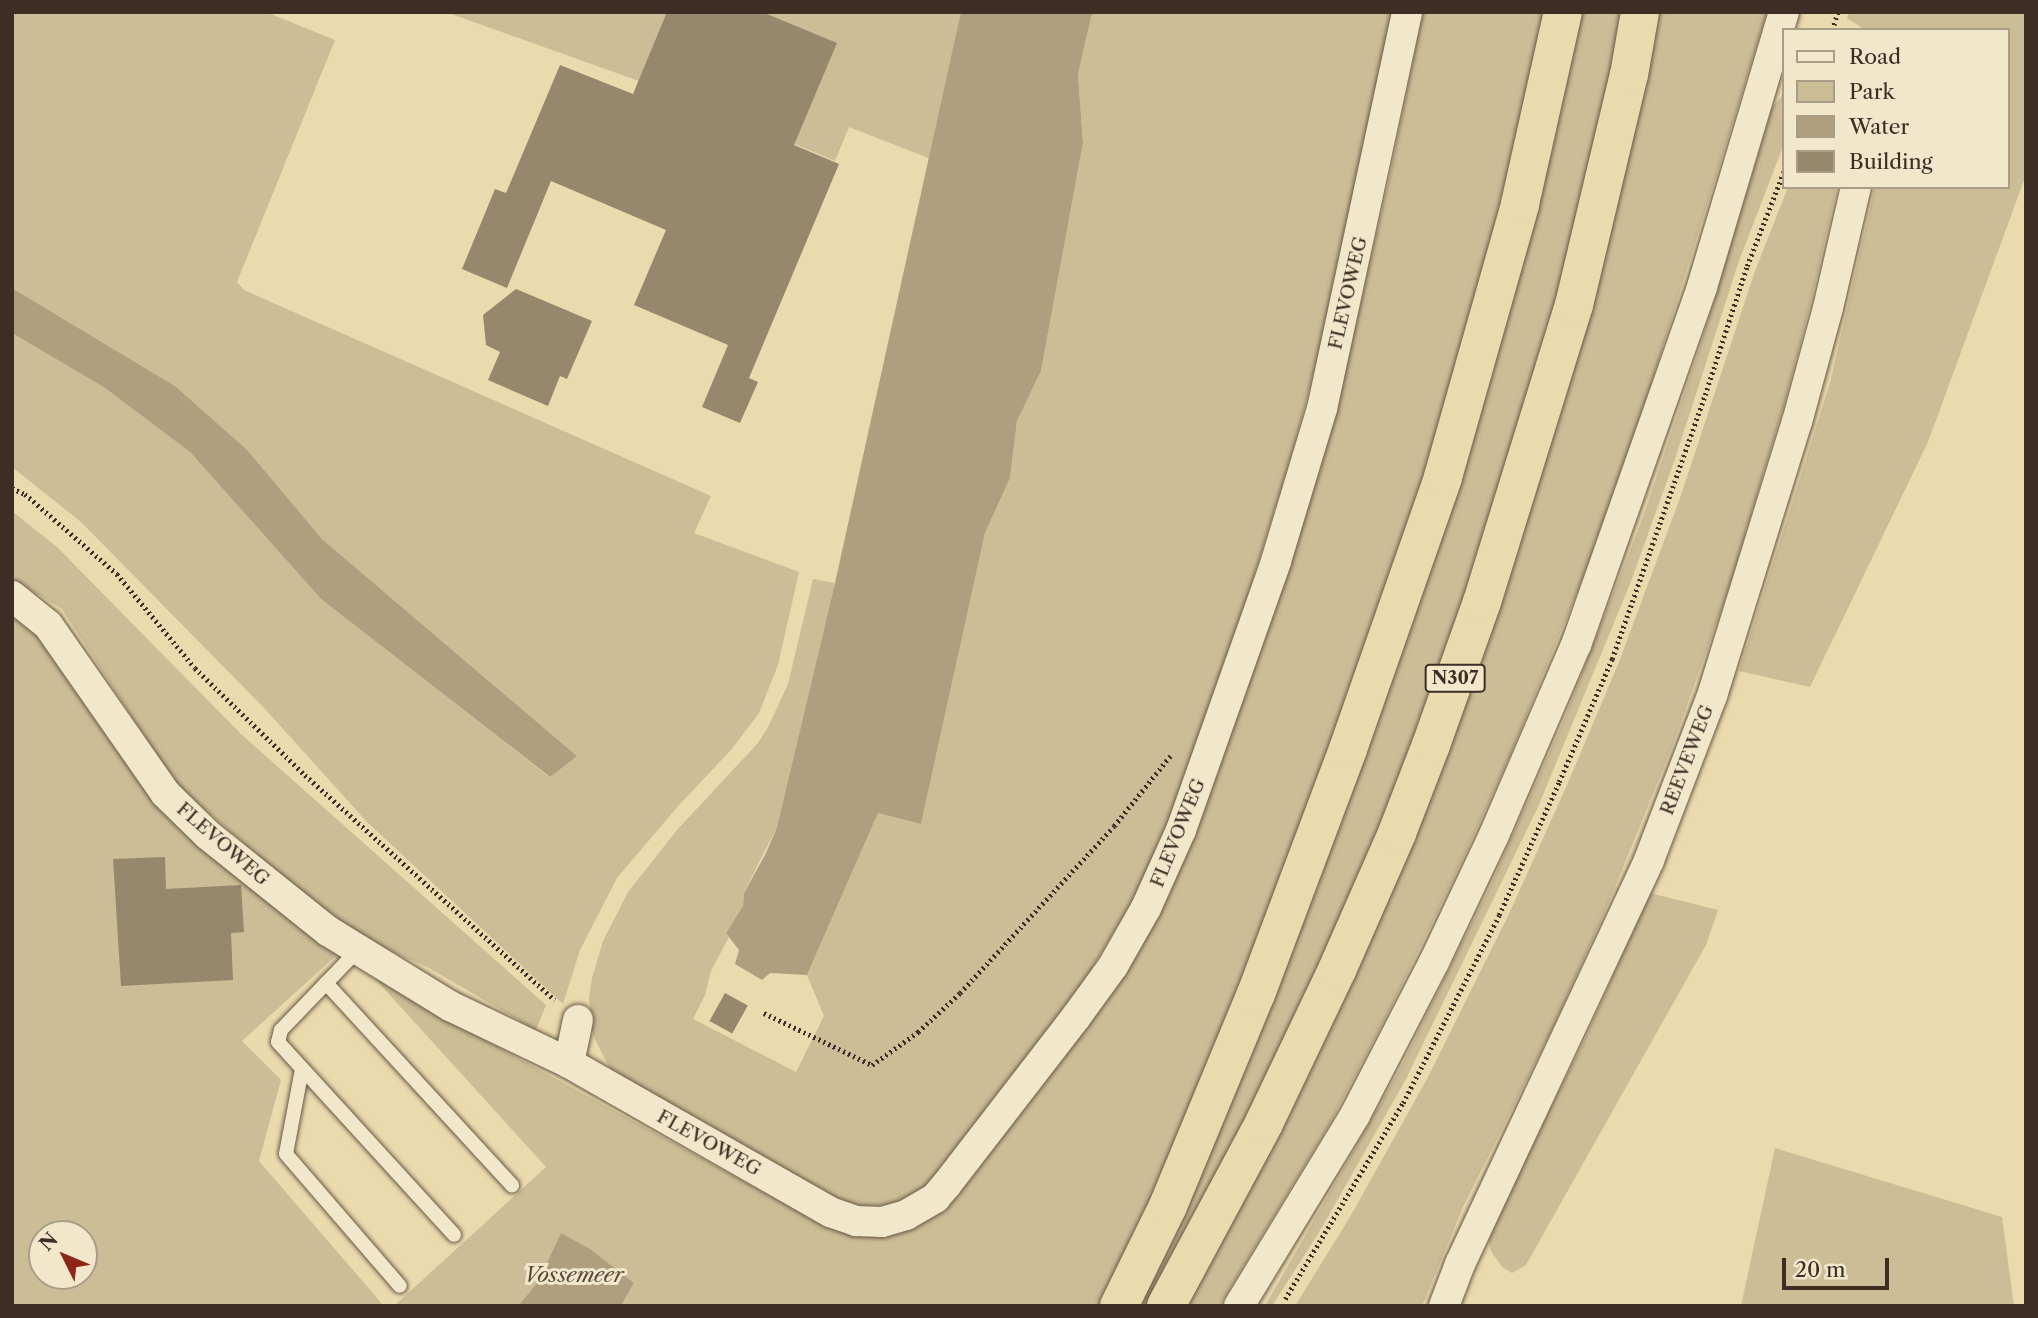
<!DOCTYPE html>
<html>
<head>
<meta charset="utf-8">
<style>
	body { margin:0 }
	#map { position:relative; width:2038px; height:1318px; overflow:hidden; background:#ebdaad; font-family:"Libre Caslon Text",serif }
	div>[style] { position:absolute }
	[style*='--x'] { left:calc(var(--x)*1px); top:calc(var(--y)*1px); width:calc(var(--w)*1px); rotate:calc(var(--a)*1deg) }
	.green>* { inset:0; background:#cdbd96 }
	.water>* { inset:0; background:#b09f7f }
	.building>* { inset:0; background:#97876c; transform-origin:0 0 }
	.path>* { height:4.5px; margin-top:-2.25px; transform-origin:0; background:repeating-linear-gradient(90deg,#3d2d25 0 2px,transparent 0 5.5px) }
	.roads { filter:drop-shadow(0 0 2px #685847) drop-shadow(0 0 2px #685847) }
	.lane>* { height:14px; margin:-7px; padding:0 7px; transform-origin:7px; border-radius:7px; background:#f2e7ca }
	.street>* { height:30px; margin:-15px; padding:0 15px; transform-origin:15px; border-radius:15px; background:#f2e7ca }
	.highway>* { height:38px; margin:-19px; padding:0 19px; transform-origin:19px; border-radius:19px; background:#ebdaad }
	span { translate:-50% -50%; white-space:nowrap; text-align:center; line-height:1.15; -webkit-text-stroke:6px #f2e7ca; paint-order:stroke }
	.shield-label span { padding:2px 5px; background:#f2e7ca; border:2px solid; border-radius:5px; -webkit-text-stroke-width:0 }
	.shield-label { font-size:18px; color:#3d2d25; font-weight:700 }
	.street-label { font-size:19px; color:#3d2d25 }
	.water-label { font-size:21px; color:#5a4a3c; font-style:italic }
	.frame { position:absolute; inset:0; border:14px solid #3d2d25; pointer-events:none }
	.legend { position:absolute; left:1782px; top:28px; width:228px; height:161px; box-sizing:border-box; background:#f2e7ca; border:2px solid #aa9d88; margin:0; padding:9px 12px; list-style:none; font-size:21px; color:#3d2d25 }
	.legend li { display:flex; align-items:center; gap:14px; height:35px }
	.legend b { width:35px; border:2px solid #aa9d88 }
	.north { position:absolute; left:28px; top:1220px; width:70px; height:70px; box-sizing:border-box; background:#f2e7ca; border:2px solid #aa9d88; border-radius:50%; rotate:313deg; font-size:19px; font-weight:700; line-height:28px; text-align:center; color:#3d2d25 }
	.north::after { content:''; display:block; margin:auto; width:24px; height:32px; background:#8f2418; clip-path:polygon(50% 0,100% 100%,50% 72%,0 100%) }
	.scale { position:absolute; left:1782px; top:1258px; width:107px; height:32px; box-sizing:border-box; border:4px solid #3d2d25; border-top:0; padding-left:9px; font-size:21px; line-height:24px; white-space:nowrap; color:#3d2d25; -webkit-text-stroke:5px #f2e7ca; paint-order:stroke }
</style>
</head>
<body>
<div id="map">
	<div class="green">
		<div style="clip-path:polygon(12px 12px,266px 12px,335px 40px,237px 282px,244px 290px,711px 496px,694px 533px,799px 572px,778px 665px,759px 713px,732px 749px,679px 805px,617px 878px,580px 950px,563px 1004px,367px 822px,265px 709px,81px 522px,12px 467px,12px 333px,105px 388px,190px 452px,321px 599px,549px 777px,576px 755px,322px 539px,247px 451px,175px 386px,12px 288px)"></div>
		<div style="clip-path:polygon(446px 12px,961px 12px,931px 159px,849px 127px,835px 161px,681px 96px)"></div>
		<div style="clip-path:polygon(1095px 12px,1393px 12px,1326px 328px,1291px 456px,1227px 663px,1169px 823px,1141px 886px,1081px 987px,932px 1182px,907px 1200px,891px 1205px,862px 1206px,841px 1200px,615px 1079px,593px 1035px,589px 998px,592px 978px,603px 941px,628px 892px,677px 830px,758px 743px,768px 727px,788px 684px,813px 579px,835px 583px,777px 827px,744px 892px,743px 906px,726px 933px,729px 937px,711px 971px,705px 995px,693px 1019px,796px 1072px,824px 1016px,807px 975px,878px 813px,921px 824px,985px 533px,1010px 478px,1017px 421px,1041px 371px,1083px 143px,1078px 74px,1091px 17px)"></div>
		<div style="clip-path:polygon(1423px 12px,1550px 12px,1541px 59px,1411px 541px,1209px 1074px,1102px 1306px,621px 1306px,634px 1283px,561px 1234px,538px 1282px,518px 1306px,394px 1306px,546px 1167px,369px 972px,430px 1010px,794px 1209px,914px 1227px,940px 1212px,963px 1187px,1188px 849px,1247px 690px,1302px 520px,1350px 349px,1390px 176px)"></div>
		<div style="clip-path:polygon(1576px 12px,1628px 12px,1564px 290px,1463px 619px,1324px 965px,1148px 1306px,1133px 1306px,1215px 1124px)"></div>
		<div style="clip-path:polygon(1653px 12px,1767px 12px,1650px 388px,1586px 570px,1511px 753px,1463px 859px,1389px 1011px,1329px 1125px,1219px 1306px,1181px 1306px,1324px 1026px)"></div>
		<div style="clip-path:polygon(1849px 12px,2026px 12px,2026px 175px,1928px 442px,1810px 687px,1739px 671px,1830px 383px,1875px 187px,2008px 187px,2008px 30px,1865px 30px,1847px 18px)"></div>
		<div style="clip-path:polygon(1784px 93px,1784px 144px,1739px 261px,1675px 459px,1630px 584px,1538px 807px,1406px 1079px,1321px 1229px,1272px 1306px,1265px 1306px,1399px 1071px,1489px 889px,1564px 720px,1643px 517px,1700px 347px,1772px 108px)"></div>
		<div style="clip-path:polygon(1788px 187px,1837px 187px,1812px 297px,1786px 398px,1729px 588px,1672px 747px,1604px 914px,1552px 1029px,1463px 1207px,1422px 1306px,1295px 1306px,1350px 1217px,1428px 1077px,1508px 916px,1567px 785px,1619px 662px,1680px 498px,1755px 271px)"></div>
		<div style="clip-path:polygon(12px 511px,57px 547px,241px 734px,546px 1005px,536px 1030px,429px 968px,345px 931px,175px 783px,62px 609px,12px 578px)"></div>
		<div style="clip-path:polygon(evenodd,12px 604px,22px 611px,134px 767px,339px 953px,242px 1041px,281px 1080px,259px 1161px,384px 1306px,12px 1306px,12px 604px,42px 1234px,84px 1234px,84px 1276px,42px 1276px,42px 1234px)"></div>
		<div style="clip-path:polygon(1650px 893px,1718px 910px,1706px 945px,1526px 1265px,1512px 1273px,1502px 1267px,1491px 1251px,1487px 1235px,1584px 1041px)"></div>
		<div style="clip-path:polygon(1775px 1148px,2002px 1217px,2014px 1306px,1741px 1306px)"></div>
	</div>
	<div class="water">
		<div style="clip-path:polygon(961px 12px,1095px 12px,1091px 17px,1078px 74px,1083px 143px,1041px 371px,1017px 421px,1010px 478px,985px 533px,921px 824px,878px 813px,807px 975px,770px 973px,762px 980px,735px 964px,739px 950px,726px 933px,743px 906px,744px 893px,766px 853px,777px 827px,835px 583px)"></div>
		<div style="clip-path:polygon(12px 288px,175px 386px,247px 450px,322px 539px,577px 756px,550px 777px,321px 599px,190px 452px,105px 388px,12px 333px)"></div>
		<div style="clip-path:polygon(561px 1233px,590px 1249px,634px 1283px,621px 1306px,518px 1306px,538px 1282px)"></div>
	</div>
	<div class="building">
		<div style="clip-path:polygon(667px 12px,762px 12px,837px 43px,794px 145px,839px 164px,749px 378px,758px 382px,740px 423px,702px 407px,728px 345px,634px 305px,666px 230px,551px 181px,507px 288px,462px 269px,495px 189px,506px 193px,560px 65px,633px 94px)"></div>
		<div style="clip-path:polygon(516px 289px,592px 321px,567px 379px,560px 376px,548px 406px,488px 380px,500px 352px,486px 345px,483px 315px)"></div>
		<div style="clip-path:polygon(165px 857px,166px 889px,241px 885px,244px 932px,231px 933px,233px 980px,121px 986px,113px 859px)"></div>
		<div style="left:725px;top:993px;width:26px;height:32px;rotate:29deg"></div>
	</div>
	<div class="path">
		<div style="--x:1832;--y:30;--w:19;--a:-72"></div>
		<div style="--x:12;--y:488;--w:14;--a:25"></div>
		<div style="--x:25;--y:494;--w:122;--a:41"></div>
		<div style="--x:117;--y:574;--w:122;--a:50.3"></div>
		<div style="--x:195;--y:668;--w:153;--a:44.2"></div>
		<div style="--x:305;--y:775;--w:336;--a:42"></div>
		<div style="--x:764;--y:1013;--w:120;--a:25.7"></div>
		<div style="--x:872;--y:1065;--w:57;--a:-35.7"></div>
		<div style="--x:918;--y:1032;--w:57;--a:-42.9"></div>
		<div style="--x:960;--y:993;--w:227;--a:-47.3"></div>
		<div style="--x:1114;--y:826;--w:90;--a:-51.3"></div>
		<div style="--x:1285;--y:1299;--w:229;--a:-59"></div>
		<div style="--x:1403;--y:1103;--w:211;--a:-62.9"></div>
		<div style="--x:1499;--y:915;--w:146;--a:-65.7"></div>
		<div style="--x:1559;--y:782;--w:134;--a:-66.7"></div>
		<div style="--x:1612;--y:659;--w:280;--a:-70.6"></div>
		<div style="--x:1705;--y:395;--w:136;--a:-72"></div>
		<div style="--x:1747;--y:266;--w:102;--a:-68.7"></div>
	</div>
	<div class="roads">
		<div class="lane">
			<div style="--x:358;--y:950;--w:111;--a:133.9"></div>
			<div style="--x:281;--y:1030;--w:12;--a:104"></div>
			<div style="--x:278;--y:1042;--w:261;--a:47.6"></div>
			<div style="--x:326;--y:983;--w:275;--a:47.4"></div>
			<div style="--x:302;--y:1069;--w:86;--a:100.7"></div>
			<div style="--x:286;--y:1154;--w:174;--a:49.2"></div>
		</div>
		<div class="street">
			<div style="--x:12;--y:596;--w:46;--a:38.9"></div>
			<div style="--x:48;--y:625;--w:205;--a:55.1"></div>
			<div style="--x:165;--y:793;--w:60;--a:44.3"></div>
			<div style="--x:208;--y:835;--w:154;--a:38.7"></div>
			<div style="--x:328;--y:931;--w:143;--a:31.6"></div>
			<div style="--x:450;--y:1006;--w:132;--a:25.6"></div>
			<div style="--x:569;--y:1063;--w:301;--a:29.7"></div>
			<div style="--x:830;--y:1212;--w:28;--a:19"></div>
			<div style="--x:856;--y:1221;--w:26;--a:2"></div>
			<div style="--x:882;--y:1222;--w:25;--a:-16"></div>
			<div style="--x:906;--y:1215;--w:34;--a:-30"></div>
			<div style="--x:935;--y:1198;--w:18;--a:-49"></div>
			<div style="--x:947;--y:1184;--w:211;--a:-52.3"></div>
			<div style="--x:1076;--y:1017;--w:63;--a:-54"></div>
			<div style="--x:1113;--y:966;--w:67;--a:-60.4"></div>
			<div style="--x:1146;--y:908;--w:85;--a:-65.8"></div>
			<div style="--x:1181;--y:830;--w:285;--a:-70.5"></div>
			<div style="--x:1276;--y:561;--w:159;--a:-73.2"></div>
			<div style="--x:1322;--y:409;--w:406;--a:-77.9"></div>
			<div style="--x:569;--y:1063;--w:44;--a:-78.2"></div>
			<div style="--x:1239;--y:1306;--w:223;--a:-58.7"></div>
			<div style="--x:1355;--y:1115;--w:172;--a:-62.7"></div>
			<div style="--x:1434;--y:962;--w:140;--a:-64.7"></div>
			<div style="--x:1494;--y:835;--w:207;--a:-66.7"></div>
			<div style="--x:1576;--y:645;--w:380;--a:-70.6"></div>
			<div style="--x:1702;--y:287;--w:287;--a:-73.4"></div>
			<div style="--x:1444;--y:1306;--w:45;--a:-69.1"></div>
			<div style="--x:1460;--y:1264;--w:446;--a:-64.9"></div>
			<div style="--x:1649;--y:860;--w:176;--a:-69"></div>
			<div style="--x:1712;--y:696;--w:287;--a:-72.8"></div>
			<div style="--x:1797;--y:422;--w:118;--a:-74.8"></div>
			<div style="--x:1828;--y:308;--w:124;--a:-77"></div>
		</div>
		<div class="highway">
			<div style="--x:1119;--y:1306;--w:111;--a:-63.9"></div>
			<div style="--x:1168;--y:1206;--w:230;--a:-67.5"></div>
			<div style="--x:1256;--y:994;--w:262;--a:-69.4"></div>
			<div style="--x:1348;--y:749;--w:288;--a:-70.7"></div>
			<div style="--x:1443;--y:477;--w:284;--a:-74.2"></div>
			<div style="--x:1520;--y:204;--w:197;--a:-77.4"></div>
			<div style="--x:1166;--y:1306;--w:208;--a:-61.8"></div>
			<div style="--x:1264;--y:1123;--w:170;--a:-64.5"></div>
			<div style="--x:1337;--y:970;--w:150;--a:-66.3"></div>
			<div style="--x:1397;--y:833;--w:94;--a:-68.9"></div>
			<div style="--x:1431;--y:745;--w:152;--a:-70.4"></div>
			<div style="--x:1482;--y:602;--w:311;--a:-72.8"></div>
			<div style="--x:1574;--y:305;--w:236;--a:-76.6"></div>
			<div style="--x:1629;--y:75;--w:64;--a:-80.1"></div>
		</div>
	</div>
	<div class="shield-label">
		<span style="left:1455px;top:678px">N307</span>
	</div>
	<div class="street-label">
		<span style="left:1348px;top:293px;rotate:-77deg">FLEVOWEG</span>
		<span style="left:1687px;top:760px;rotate:-69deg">REEVEWEG</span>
		<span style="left:1178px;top:833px;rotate:-68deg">FLEVOWEG</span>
		<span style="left:223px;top:844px;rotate:41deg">FLEVOWEG</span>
		<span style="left:709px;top:1143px;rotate:29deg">FLEVOWEG</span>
	</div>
	<div class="water-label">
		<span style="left:574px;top:1275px">Vossemeer</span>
	</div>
	<div class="frame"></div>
	<ul class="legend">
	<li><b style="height:9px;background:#f2e7ca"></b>Road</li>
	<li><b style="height:19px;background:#cdbd96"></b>Park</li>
	<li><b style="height:19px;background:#b09f7f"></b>Water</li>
	<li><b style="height:19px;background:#97876c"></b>Building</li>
	</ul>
	<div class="north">N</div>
	<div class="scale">20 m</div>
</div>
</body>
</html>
